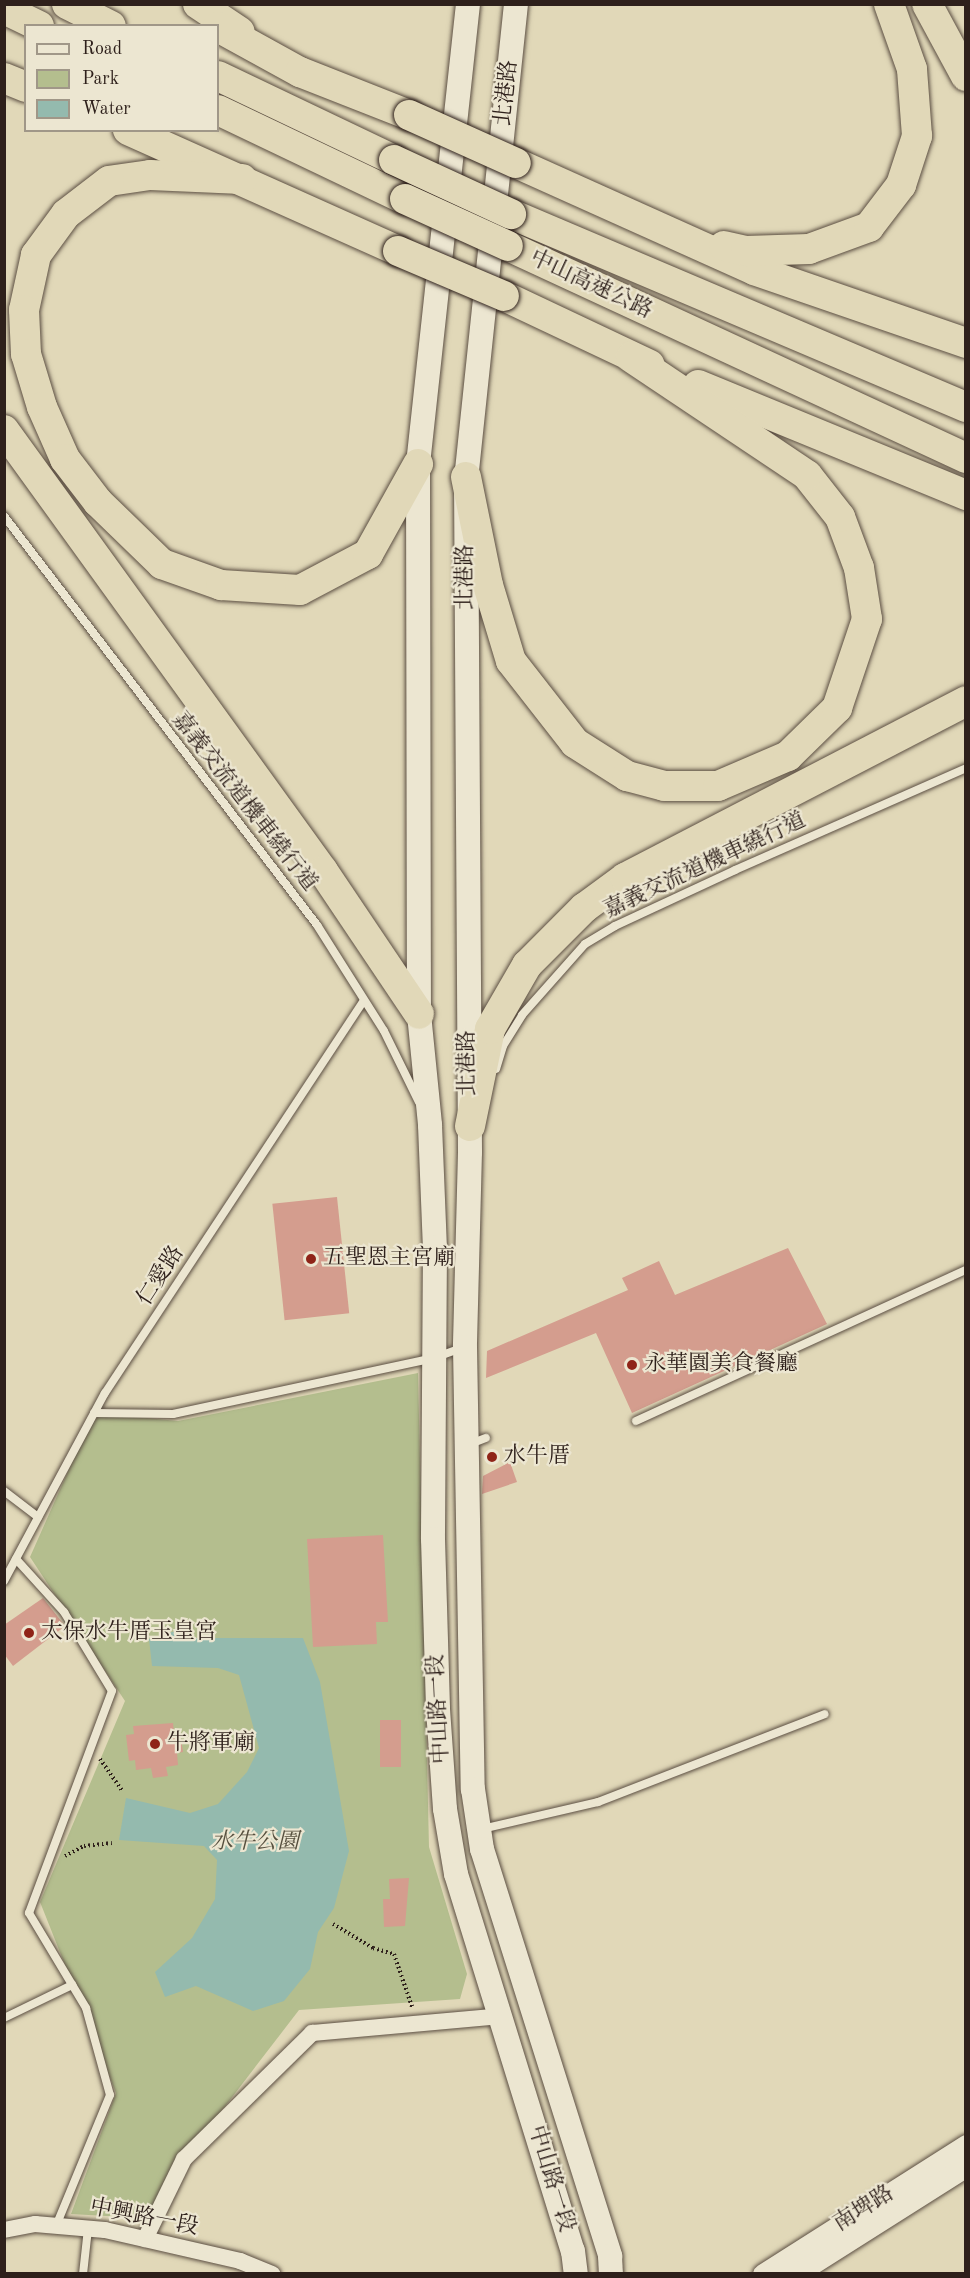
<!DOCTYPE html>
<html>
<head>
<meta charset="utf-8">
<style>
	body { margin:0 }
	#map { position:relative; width:970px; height:2278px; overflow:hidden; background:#e1d8b8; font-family:"Old Standard TT","Noto Serif TC",serif }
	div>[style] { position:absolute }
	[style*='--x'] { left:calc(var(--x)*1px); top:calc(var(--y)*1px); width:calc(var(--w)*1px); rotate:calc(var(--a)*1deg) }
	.green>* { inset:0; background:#b4be8e }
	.water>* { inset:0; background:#94baae }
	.building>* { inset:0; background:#d49d8e; transform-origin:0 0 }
	.path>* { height:4px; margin-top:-2px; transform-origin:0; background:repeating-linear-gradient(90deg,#2e201b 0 1.5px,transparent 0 4.5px) }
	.roads { filter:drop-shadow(0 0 2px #5b4e42) drop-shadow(0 0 2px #5b4e42) }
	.service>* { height:8px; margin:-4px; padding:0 4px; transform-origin:4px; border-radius:4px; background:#ece6d1 }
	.minor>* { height:16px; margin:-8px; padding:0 8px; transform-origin:8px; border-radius:8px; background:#ece6d1 }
	.tertiary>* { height:21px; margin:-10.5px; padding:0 10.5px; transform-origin:10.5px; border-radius:10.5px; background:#ece6d1 }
	.secondary>* { height:24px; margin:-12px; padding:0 12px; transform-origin:12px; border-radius:12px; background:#ece6d1 }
	.motorway>* { height:30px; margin:-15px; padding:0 15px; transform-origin:15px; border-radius:15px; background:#e1d8b8 }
	.bridges { filter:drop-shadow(0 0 2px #2e201b) drop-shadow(0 0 2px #2e201b) }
	.motorway-bridge>* { height:30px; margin:-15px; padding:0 15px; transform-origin:15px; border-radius:15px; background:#e1d8b8 }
	.dots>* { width:16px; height:16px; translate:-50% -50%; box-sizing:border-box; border:3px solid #ece6d1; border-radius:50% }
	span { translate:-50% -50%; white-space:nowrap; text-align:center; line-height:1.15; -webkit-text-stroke:4.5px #ece6d1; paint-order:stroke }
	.street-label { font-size:22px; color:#2e201b }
	.poi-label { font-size:22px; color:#2e201b }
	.left { translate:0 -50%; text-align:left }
	.park-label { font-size:22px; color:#564f3e; font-style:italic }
	.frame { position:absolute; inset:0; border:6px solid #2e201b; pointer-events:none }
	.legend { position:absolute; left:24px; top:24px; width:195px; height:108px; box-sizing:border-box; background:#ece6d1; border:2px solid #a09788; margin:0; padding:8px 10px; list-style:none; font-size:18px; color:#2e201b }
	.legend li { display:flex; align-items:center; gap:12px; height:30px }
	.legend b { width:30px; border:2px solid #a09788 }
</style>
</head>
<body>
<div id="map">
	<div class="green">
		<div style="clip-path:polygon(418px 1373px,429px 1847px,467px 1974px,460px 1999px,299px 2010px,180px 2165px,159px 2219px,71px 2214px,116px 2093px,40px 1902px,125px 1701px,30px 1557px,94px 1413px,178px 1421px)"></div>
	</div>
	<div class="water">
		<div style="clip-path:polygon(179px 1630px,196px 1638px,303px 1638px,320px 1682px,349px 1851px,334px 1908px,318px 1932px,310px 1969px,284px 2001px,253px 2011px,196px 1986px,165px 1997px,155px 1972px,192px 1938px,215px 1899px,217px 1860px,204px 1846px,119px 1840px,126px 1798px,190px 1813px,218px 1804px,247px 1772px,259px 1748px,239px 1675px,218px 1668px,152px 1666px,149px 1639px)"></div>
	</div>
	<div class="building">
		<div style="left:337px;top:1197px;width:117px;height:65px;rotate:84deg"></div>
		<div style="clip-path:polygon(788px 1248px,827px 1324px,632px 1413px,596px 1333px,486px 1378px,487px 1351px,628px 1290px,622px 1278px,659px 1261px,675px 1295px)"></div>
		<div style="clip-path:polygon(510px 1462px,517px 1482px,482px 1494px,483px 1476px)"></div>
		<div style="clip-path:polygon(383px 1535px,388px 1622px,376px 1622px,377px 1644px,313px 1647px,307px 1539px)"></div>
		<div style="clip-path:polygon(43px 1598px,65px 1626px,13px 1666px,4px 1654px,4px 1625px)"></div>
		<div style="left:401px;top:1720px;width:47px;height:21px;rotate:90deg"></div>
		<div style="clip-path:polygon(173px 1723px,174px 1732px,180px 1732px,183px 1752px,177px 1753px,178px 1765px,166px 1767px,168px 1776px,153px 1778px,151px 1768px,136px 1770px,135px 1760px,129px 1761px,126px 1735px,134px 1734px,133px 1726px)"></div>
		<div style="clip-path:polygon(409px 1878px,405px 1926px,384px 1927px,383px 1899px,390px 1899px,389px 1879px)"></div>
	</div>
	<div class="path">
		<div style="--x:100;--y:1759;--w:38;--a:55"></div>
		<div style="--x:65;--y:1856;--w:21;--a:-28"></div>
		<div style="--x:84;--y:1846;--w:28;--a:-6"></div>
		<div style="--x:333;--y:1924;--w:47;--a:31"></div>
		<div style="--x:373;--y:1948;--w:22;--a:16"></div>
		<div style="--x:394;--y:1954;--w:56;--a:71.2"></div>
	</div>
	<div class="roads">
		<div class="service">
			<div style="--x:4;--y:516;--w:515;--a:52.57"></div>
			<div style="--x:317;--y:925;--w:125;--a:57.7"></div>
			<div style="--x:384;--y:1031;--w:79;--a:63.8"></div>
			<div style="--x:496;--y:1069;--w:24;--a:-73"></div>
			<div style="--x:503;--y:1046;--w:36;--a:-58"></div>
			<div style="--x:522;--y:1015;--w:95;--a:-48.4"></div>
			<div style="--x:585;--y:944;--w:35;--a:-31"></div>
			<div style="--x:615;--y:926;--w:132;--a:-25"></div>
			<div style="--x:735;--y:870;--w:253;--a:-23.8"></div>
			<div style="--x:94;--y:1413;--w:79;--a:0.7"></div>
			<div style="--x:173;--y:1414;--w:267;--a:-12.1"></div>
			<div style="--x:434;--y:1358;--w:30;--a:-20"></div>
			<div style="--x:636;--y:1421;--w:363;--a:-24.6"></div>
			<div style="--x:470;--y:1444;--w:17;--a:-21"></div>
			<div style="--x:4;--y:1491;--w:43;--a:37.4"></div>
			<div style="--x:16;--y:1559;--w:72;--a:47.8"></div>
			<div style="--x:64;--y:1612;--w:92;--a:58.7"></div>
			<div style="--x:112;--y:1691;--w:237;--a:110.5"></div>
			<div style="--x:29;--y:1913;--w:111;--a:59"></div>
			<div style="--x:86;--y:2008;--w:90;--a:74.6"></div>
			<div style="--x:110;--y:2095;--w:142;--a:112.4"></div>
			<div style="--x:4;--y:1581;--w:213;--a:-61.8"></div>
			<div style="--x:105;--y:1393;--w:469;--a:-56.6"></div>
			<div style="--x:482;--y:1829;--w:119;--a:-13.1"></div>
			<div style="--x:598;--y:1802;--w:243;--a:-21.2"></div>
			<div style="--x:4;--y:2018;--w:76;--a:-25.9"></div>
			<div style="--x:83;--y:2274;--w:45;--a:-83.7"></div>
		</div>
		<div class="minor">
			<div style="--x:4;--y:2230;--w:32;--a:-11"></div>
			<div style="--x:35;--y:2224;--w:70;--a:4.9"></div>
			<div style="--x:105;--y:2230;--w:139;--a:12.9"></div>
			<div style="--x:240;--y:2261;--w:35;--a:22"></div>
			<div style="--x:145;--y:2239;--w:89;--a:-64"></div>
			<div style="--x:184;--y:2159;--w:180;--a:-44.5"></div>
			<div style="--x:312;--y:2033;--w:190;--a:-5.1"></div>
		</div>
		<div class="tertiary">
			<div style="--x:763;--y:2274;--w:241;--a:-32.4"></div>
			<div style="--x:796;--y:2274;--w:201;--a:-32.4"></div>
		</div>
		<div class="secondary">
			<div style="--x:468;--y:4;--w:463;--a:96.2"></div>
			<div style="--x:418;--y:464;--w:550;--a:89.9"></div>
			<div style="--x:419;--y:1014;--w:112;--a:84.3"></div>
			<div style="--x:430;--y:1125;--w:122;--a:87.7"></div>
			<div style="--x:435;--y:1247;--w:292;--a:90.4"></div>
			<div style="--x:433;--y:1539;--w:170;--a:88.3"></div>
			<div style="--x:438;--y:1709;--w:100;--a:86"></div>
			<div style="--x:445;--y:1809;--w:66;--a:80.4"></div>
			<div style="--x:456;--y:1874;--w:395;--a:72.8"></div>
			<div style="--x:573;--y:2251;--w:23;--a:83"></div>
			<div style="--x:516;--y:4;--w:476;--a:96"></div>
			<div style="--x:466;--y:477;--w:675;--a:89.66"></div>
			<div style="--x:470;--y:1152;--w:195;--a:91.5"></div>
			<div style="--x:465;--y:1347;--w:442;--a:89"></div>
			<div style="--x:473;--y:1789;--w:61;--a:81.5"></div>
			<div style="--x:482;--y:1849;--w:427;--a:72.5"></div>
			<div style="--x:610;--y:2256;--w:18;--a:87"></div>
		</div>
		<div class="motorway">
			<div style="--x:67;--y:4;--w:49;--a:26.6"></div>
			<div style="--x:198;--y:4;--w:50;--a:33.7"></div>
			<div style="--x:927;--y:4;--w:82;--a:61.6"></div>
			<div style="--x:4;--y:9;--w:39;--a:26"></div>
			<div style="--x:218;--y:27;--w:94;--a:28.8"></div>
			<div style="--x:300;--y:72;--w:117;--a:21.5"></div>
			<div style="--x:218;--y:76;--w:195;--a:25.5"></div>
			<div style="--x:4;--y:78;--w:24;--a:22"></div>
			<div style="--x:218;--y:110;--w:207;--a:25.5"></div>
			<div style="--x:128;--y:130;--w:296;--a:24.1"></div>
			<div style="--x:516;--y:163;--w:261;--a:24.2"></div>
			<div style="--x:754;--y:270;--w:224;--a:19"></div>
			<div style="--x:242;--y:179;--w:92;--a:-177.5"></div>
			<div style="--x:150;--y:175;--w:41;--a:171.7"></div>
			<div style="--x:109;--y:181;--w:54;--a:142.5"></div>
			<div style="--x:66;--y:214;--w:51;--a:126.2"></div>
			<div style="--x:36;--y:255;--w:56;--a:102.3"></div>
			<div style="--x:24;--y:310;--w:44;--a:87.4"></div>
			<div style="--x:26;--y:354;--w:55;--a:73.2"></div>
			<div style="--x:42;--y:407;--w:57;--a:66.1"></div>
			<div style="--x:65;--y:459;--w:54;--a:52.5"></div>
			<div style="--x:98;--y:502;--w:89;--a:44.1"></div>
			<div style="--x:162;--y:564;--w:63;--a:19.6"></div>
			<div style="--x:221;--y:585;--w:79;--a:3.6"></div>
			<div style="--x:300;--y:590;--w:77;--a:-27.9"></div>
			<div style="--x:368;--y:554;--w:103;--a:-60.9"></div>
			<div style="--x:511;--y:214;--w:494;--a:23"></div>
			<div style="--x:508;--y:246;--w:505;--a:24.84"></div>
			<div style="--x:724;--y:246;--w:23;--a:13"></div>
			<div style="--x:746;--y:251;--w:63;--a:-1.8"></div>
			<div style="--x:809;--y:249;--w:64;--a:-20.1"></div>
			<div style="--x:869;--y:227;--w:53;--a:-52.7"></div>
			<div style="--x:901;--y:185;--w:52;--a:-71.9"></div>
			<div style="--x:917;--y:136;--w:67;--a:-94.3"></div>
			<div style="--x:912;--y:69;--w:69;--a:-109.5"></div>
			<div style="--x:504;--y:296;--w:161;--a:25.3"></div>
			<div style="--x:698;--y:385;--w:290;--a:22.3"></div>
			<div style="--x:4;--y:430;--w:544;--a:54.12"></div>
			<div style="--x:323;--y:871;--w:172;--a:56.1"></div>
			<div style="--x:466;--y:477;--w:110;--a:78.5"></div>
			<div style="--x:488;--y:585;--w:79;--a:73.2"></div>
			<div style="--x:511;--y:661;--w:104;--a:52"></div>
			<div style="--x:575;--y:743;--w:62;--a:32.4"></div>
			<div style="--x:627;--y:776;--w:38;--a:15"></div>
			<div style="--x:664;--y:786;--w:54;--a:0"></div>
			<div style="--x:718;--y:786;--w:76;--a:-23.2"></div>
			<div style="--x:788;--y:756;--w:69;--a:-44.4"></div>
			<div style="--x:837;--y:708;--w:94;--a:-71.4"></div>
			<div style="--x:867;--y:619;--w:52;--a:-98.9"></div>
			<div style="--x:859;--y:568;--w:54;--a:-110.4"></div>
			<div style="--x:840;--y:517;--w:53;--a:-128.2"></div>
			<div style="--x:807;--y:475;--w:212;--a:-146.2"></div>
			<div style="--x:470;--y:1126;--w:99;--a:-78.3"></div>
			<div style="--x:490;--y:1029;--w:74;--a:-60"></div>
			<div style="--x:527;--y:965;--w:81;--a:-45"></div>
			<div style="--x:584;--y:908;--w:51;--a:-36.2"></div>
			<div style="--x:625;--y:878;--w:384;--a:-27.4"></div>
		</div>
	</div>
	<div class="bridges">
		<div class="motorway-bridge">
			<div style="--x:409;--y:115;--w:117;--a:24.2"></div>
			<div style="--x:394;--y:160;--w:129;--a:24.8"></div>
			<div style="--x:405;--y:199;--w:113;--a:24.5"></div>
			<div style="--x:398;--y:251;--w:115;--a:23"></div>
		</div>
	</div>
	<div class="dots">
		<div style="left:311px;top:1259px;background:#8f2418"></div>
		<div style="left:632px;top:1365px;background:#8f2418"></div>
		<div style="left:492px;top:1457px;background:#8f2418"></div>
		<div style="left:29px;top:1633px;background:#8f2418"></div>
		<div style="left:155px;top:1744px;background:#8f2418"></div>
	</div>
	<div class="street-label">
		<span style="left:507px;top:93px;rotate:-84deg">北港路</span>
		<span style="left:591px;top:285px;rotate:25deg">中山高速公路</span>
		<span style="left:466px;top:577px;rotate:-90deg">北港路</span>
		<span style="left:244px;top:802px;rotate:52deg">嘉義交流道機車繞行道</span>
		<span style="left:705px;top:866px;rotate:-25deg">嘉義交流道機車繞行道</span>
		<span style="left:468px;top:1063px;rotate:-91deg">北港路</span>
		<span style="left:161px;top:1276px;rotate:-57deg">仁愛路</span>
		<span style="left:439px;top:1709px;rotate:-93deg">中山路一段</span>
		<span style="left:551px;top:2179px;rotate:73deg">中山路一段</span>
		<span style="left:864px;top:2209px;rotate:-32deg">南埤路</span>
		<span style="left:144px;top:2218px;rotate:11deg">中興路一段</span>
	</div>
	<div class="poi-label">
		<span class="left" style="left:323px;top:1259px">五聖恩主宮廟</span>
		<span class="left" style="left:644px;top:1365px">永華園美食餐廳</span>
		<span class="left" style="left:504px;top:1457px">水牛厝</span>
		<span class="left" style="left:41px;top:1633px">太保水牛厝玉皇宮</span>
		<span class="left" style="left:167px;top:1744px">牛將軍廟</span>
	</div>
	<div class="park-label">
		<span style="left:255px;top:1843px">水牛公園</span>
	</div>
	<div class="frame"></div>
	<ul class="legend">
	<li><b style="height:8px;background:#ece6d1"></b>Road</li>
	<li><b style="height:16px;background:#b4be8e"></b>Park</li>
	<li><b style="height:16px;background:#94baae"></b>Water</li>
	</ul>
</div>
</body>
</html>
